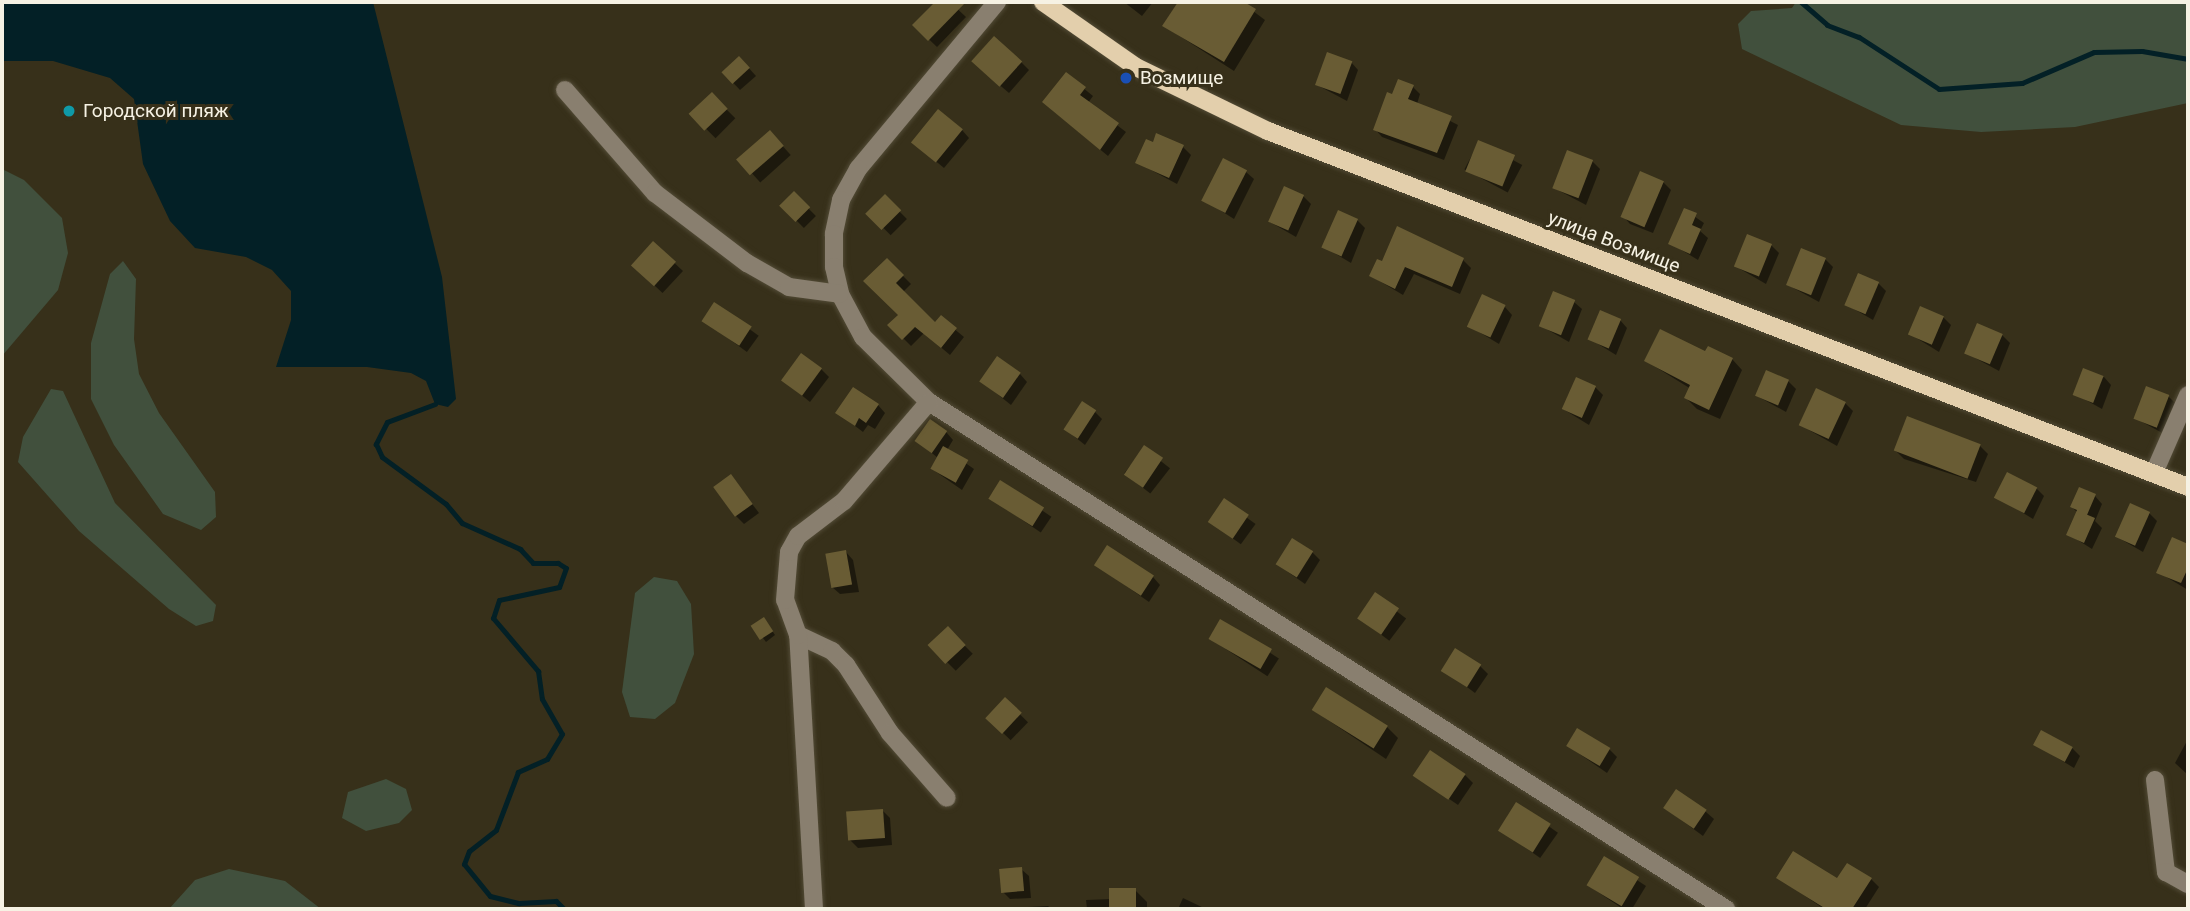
<!DOCTYPE html>
<html>
<head>
<meta charset="utf-8">
<style>
	body { margin:0 }
	#map { position:relative; width:2190px; height:911px; overflow:hidden; background:#37301a; font-family:Roboto,sans-serif }
	div>[style] { position:absolute }
	[style*='--x'] { left:calc(var(--x)*1px); top:calc(var(--y)*1px); width:calc(var(--w)*1px); rotate:calc(var(--a)*1deg) }
	.green>* { inset:0; background:#41503d }
	.water>* { inset:0; background:#032026 }
	.shadow>* { inset:0; background:#0007; transform-origin:0 0 }
	.stream>* { height:5px; margin:-2.5px; padding:0 2.5px; transform-origin:2.5px; border-radius:2.5px; background:#032026 }
	.building>* { inset:0; background:#695c34; transform-origin:0 0 }
	.roads { filter:drop-shadow(0 0 2px #524b36) drop-shadow(0 0 2px #524b36) }
	.minor>* { height:18px; margin:-9px; padding:0 9px; transform-origin:9px; border-radius:9px; background:#897f6f }
	.major>* { height:18px; margin:-9px; padding:0 9px; transform-origin:9px; border-radius:9px; background:#e3cfac }
	.dots>* { width:19px; height:19px; translate:-50% -50%; box-sizing:border-box; border:4px solid #37301a; border-radius:50% }
	span { translate:-50% -50%; white-space:nowrap; text-align:center; line-height:1.15; -webkit-text-stroke:6px #37301a; paint-order:stroke }
	.poi-label { font-size:19px; color:#f6f2e4 }
	.left { translate:0 -50%; text-align:left }
	.street-label { font-size:19px; color:#f6f2e4 }
	.frame { position:absolute; inset:0; border:4px solid #f6f2e4; pointer-events:none }
</style>
</head>
<body>
<div id="map">
	<div class="green">
		<div style="clip-path:polygon(1796px 2px,2188px 2px,2188px 103px,2075px 127px,1981px 132px,1901px 125px,1742px 49px,1738px 24px,1751px 11px,1792px 8px)"></div>
		<div style="clip-path:polygon(2px 169px,24px 180px,62px 218px,68px 253px,58px 290px,2px 356px)"></div>
		<div style="clip-path:polygon(123px 261px,136px 279px,134px 339px,139px 374px,159px 413px,215px 492px,216px 517px,201px 530px,163px 514px,114px 445px,91px 399px,91px 343px,110px 274px)"></div>
		<div style="clip-path:polygon(51px 389px,63px 391px,115px 503px,216px 605px,213px 621px,196px 626px,169px 609px,79px 531px,18px 462px,23px 437px)"></div>
		<div style="clip-path:polygon(654px 577px,677px 581px,691px 604px,694px 654px,675px 703px,655px 719px,630px 717px,622px 692px,635px 593px)"></div>
		<div style="clip-path:polygon(386px 779px,406px 789px,412px 810px,399px 823px,366px 831px,342px 818px,348px 792px)"></div>
		<div style="clip-path:polygon(229px 869px,285px 881px,321px 909px,169px 909px,195px 880px)"></div>
	</div>
	<div class="water">
		<div style="clip-path:polygon(2px 2px,373px 2px,442px 277px,456px 399px,448px 407px,435px 404px,426px 381px,411px 373px,367px 367px,276px 367px,291px 320px,291px 291px,272px 270px,246px 257px,195px 248px,170px 221px,143px 164px,134px 99px,110px 78px,53px 61px,2px 61px)"></div>
	</div>
	<div class="shadow">
		<div style="clip-path:polygon(937px 2px,950px 2px,966px 17px,937px 47px,914px 25px)"></div>
		<div style="clip-path:polygon(1124px 2px,1153px 2px,1142px 16px)"></div>
		<div style="clip-path:polygon(1180px 2px,1212px 2px,1228px 12px,1234px 2px,1241px 2px,1265px 20px,1234px 71px,1164px 26px)"></div>
		<div style="clip-path:polygon(1021px 62px,1029px 70px,1009px 93px,982px 70px)"></div>
		<div style="clip-path:polygon(1351px 62px,1358px 70px,1347px 101px,1317px 85px)"></div>
		<div style="clip-path:polygon(747px 66px,756px 76px,740px 90px,723px 72px)"></div>
		<div style="clip-path:polygon(1066px 74px,1093px 96px,1088px 103px,1126px 132px,1108px 156px,1052px 110px)"></div>
		<div style="clip-path:polygon(1413px 87px,1420px 94px,1417px 104px,1458px 125px,1444px 160px,1382px 137px,1375px 129px,1393px 96px)"></div>
		<div style="left:712px;top:95px;width:33px;height:28px;rotate:45deg"></div>
		<div style="clip-path:polygon(962px 130px,969px 138px,944px 168px,921px 149px)"></div>
		<div style="left:770px;top:132px;width:31px;height:41px;rotate:48deg"></div>
		<div style="left:1479px;top:142px;width:49px;height:31px;rotate:28deg"></div>
		<div style="clip-path:polygon(1153px 144px,1183px 147px,1191px 155px,1177px 184px,1138px 163px)"></div>
		<div style="clip-path:polygon(1592px 161px,1600px 169px,1586px 205px,1554px 188px)"></div>
		<div style="clip-path:polygon(1246px 172px,1254px 179px,1234px 219px,1204px 200px)"></div>
		<div style="clip-path:polygon(1663px 182px,1671px 190px,1653px 233px,1630px 224px,1623px 216px)"></div>
		<div style="left:794px;top:194px;width:31px;height:17px;rotate:45deg"></div>
		<div style="clip-path:polygon(1303px 196px,1311px 204px,1296px 237px,1270px 222px)"></div>
		<div style="left:885px;top:197px;width:31px;height:23px;rotate:45deg"></div>
		<div style="clip-path:polygon(1685px 210px,1704px 223px,1700px 231px,1708px 238px,1698px 260px,1670px 243px)"></div>
		<div style="clip-path:polygon(1357px 220px,1365px 228px,1351px 263px,1324px 247px)"></div>
		<div style="left:653px;top:243px;width:41px;height:30px;rotate:43deg"></div>
		<div style="clip-path:polygon(1771px 245px,1779px 253px,1766px 284px,1735px 266px)"></div>
		<div style="clip-path:polygon(1825px 259px,1833px 267px,1819px 302px,1788px 285px)"></div>
		<div style="clip-path:polygon(887px 260px,911px 284px,903px 292px,935px 325px,941px 318px,964px 337px,950px 355px,924px 333px,911px 346px,890px 325px,900px 315px)"></div>
		<div style="clip-path:polygon(1463px 260px,1471px 268px,1460px 294px,1414px 274px,1403px 295px,1371px 276px,1378px 261px)"></div>
		<div style="clip-path:polygon(1878px 283px,1886px 291px,1873px 320px,1847px 305px)"></div>
		<div style="clip-path:polygon(1574px 302px,1582px 309px,1569px 342px,1541px 326px)"></div>
		<div style="left:715px;top:304px;width:54px;height:20px;rotate:36deg"></div>
		<div style="clip-path:polygon(1505px 307px,1512px 315px,1499px 344px,1469px 326px)"></div>
		<div style="clip-path:polygon(1943px 317px,1951px 325px,1939px 352px,1910px 334px)"></div>
		<div style="clip-path:polygon(1620px 320px,1627px 328px,1616px 355px,1590px 339px)"></div>
		<div style="clip-path:polygon(2002px 335px,2010px 343px,1999px 371px,1966px 353px)"></div>
		<div style="clip-path:polygon(1706px 354px,1732px 359px,1742px 370px,1720px 419px,1697px 409px,1686px 398px,1691px 389px,1646px 361px)"></div>
		<div style="clip-path:polygon(821px 369px,829px 377px,810px 402px,784px 381px)"></div>
		<div style="clip-path:polygon(1020px 374px,1027px 382px,1011px 405px,981px 381px)"></div>
		<div style="clip-path:polygon(2104px 377px,2111px 385px,2102px 409px,2075px 394px)"></div>
		<div style="clip-path:polygon(1788px 381px,1796px 389px,1786px 412px,1757px 396px)"></div>
		<div style="clip-path:polygon(1595px 387px,1603px 395px,1589px 425px,1563px 409px)"></div>
		<div style="clip-path:polygon(2168px 396px,2176px 404px,2164px 434px,2135px 418px)"></div>
		<div style="clip-path:polygon(1845px 403px,1853px 411px,1837px 446px,1800px 425px)"></div>
		<div style="clip-path:polygon(878px 405px,885px 413px,875px 429px,868px 425px,863px 432px,838px 413px)"></div>
		<div style="clip-path:polygon(1095px 412px,1102px 419px,1085px 445px,1065px 429px)"></div>
		<div style="clip-path:polygon(946px 432px,953px 440px,947px 450px,974px 469px,962px 490px,932px 469px,938px 458px,917px 441px)"></div>
		<div style="clip-path:polygon(1980px 446px,1988px 454px,1976px 482px,1904px 459px,1896px 451px)"></div>
		<div style="left:1144px;top:448px;width:33px;height:32px;rotate:38deg"></div>
		<div style="clip-path:polygon(731px 476px,759px 513px,744px 524px,736px 516px)"></div>
		<div style="left:1000px;top:482px;width:62px;height:19px;rotate:34deg"></div>
		<div style="clip-path:polygon(2036px 488px,2044px 496px,2033px 519px,1997px 497px)"></div>
		<div style="clip-path:polygon(2095px 496px,2102px 504px,2095px 521px,2102px 528px,2092px 549px,2068px 534px,2078px 513px,2072px 507px)"></div>
		<div style="left:1224px;top:501px;width:39px;height:25px;rotate:36deg"></div>
		<div style="clip-path:polygon(2149px 513px,2157px 521px,2143px 552px,2117px 537px)"></div>
		<div style="clip-path:polygon(2173px 539px,2188px 546px,2188px 590px,2158px 572px)"></div>
		<div style="clip-path:polygon(846px 552px,853px 560px,859px 592px,840px 594px,832px 587px)"></div>
		<div style="clip-path:polygon(1312px 552px,1320px 560px,1305px 584px,1278px 565px)"></div>
		<div style="clip-path:polygon(1096px 565px,1153px 577px,1160px 585px,1149px 602px)"></div>
		<div style="left:1375px;top:595px;width:39px;height:28px;rotate:37deg"></div>
		<div style="left:1221px;top:621px;width:69px;height:21px;rotate:33deg"></div>
		<div style="clip-path:polygon(767px 623px,775px 635px,766px 642px,754px 626px)"></div>
		<div style="left:948px;top:629px;width:35px;height:24px;rotate:45deg"></div>
		<div style="clip-path:polygon(1480px 666px,1488px 674px,1475px 693px,1444px 670px)"></div>
		<div style="left:1005px;top:700px;width:32px;height:25px;rotate:44deg"></div>
		<div style="clip-path:polygon(1313px 710px,1386px 726px,1398px 738px,1386px 759px)"></div>
		<div style="clip-path:polygon(2188px 739px,2188px 775px,2175px 763px)"></div>
		<div style="clip-path:polygon(2036px 745px,2072px 748px,2080px 756px,2074px 768px)"></div>
		<div style="clip-path:polygon(1568px 746px,1609px 749px,1617px 757px,1607px 773px)"></div>
		<div style="clip-path:polygon(1465px 775px,1473px 783px,1458px 805px,1416px 776px)"></div>
		<div style="left:1517px;top:804px;width:50px;height:31px;rotate:35deg"></div>
		<div style="clip-path:polygon(1665px 808px,1706px 812px,1714px 819px,1703px 836px)"></div>
		<div style="clip-path:polygon(882px 810px,890px 818px,892px 845px,858px 848px,850px 840px)"></div>
		<div style="clip-path:polygon(1605px 859px,1646px 886px,1632px 909px,1623px 909px,1589px 886px)"></div>
		<div style="clip-path:polygon(1021px 869px,1029px 876px,1031px 898px,1010px 899px,1002px 891px)"></div>
		<div style="clip-path:polygon(1779px 878px,1871px 879px,1879px 887px,1865px 909px,1824px 909px)"></div>
		<div style="clip-path:polygon(1135px 890px,1147px 902px,1147px 909px,1087px 909px,1086px 900px,1111px 899px)"></div>
		<div style="clip-path:polygon(1183px 898px,1206px 909px,1178px 909px)"></div>
		<div style="clip-path:polygon(1048px 906px,1052px 909px,1028px 909px,1028px 907px)"></div>
	</div>
	<div class="stream">
		<div style="--x:1801;--y:2;--w:35;--a:41"></div>
		<div style="--x:1827;--y:25;--w:34;--a:21"></div>
		<div style="--x:1859;--y:37;--w:95;--a:33"></div>
		<div style="--x:1939;--y:89;--w:83;--a:-4.1"></div>
		<div style="--x:2022;--y:83;--w:78;--a:-23.3"></div>
		<div style="--x:2094;--y:52;--w:48;--a:-1.2"></div>
		<div style="--x:2142;--y:51;--w:47;--a:9.9"></div>
		<div style="--x:435;--y:404;--w:51;--a:159.4"></div>
		<div style="--x:387;--y:422;--w:25;--a:117"></div>
		<div style="--x:376;--y:444;--w:14;--a:65"></div>
		<div style="--x:382;--y:457;--w:79;--a:36.3"></div>
		<div style="--x:446;--y:504;--w:25;--a:50"></div>
		<div style="--x:462;--y:523;--w:64;--a:24.1"></div>
		<div style="--x:520;--y:549;--w:19;--a:47"></div>
		<div style="--x:533;--y:563;--w:25;--a:0"></div>
		<div style="--x:558;--y:563;--w:9;--a:32"></div>
		<div style="--x:566;--y:568;--w:20;--a:110"></div>
		<div style="--x:559;--y:587;--w:61;--a:167.8"></div>
		<div style="--x:499;--y:600;--w:19;--a:108"></div>
		<div style="--x:493;--y:618;--w:70;--a:49.7"></div>
		<div style="--x:538;--y:671;--w:28;--a:82"></div>
		<div style="--x:542;--y:699;--w:40;--a:60.3"></div>
		<div style="--x:562;--y:734;--w:29;--a:121"></div>
		<div style="--x:547;--y:759;--w:32;--a:156"></div>
		<div style="--x:518;--y:772;--w:62;--a:110.8"></div>
		<div style="--x:496;--y:830;--w:34;--a:142"></div>
		<div style="--x:469;--y:851;--w:14;--a:111"></div>
		<div style="--x:464;--y:864;--w:41;--a:50.9"></div>
		<div style="--x:490;--y:896;--w:30;--a:14"></div>
		<div style="--x:519;--y:903;--w:37;--a:-3"></div>
		<div style="--x:556;--y:901;--w:11;--a:45"></div>
	</div>
	<div class="building">
		<div style="clip-path:polygon(935px 2px,966px 2px,928px 41px,912px 25px)"></div>
		<div style="clip-path:polygon(1178px 2px,1244px 2px,1256px 9px,1224px 62px,1162px 26px)"></div>
		<div style="left:994px;top:36px;width:38px;height:34px;rotate:42deg"></div>
		<div style="left:1327px;top:52px;width:27px;height:35px;rotate:20deg"></div>
		<div style="left:739px;top:56px;width:16px;height:24px;rotate:47deg"></div>
		<div style="clip-path:polygon(1066px 72px,1086px 87px,1080px 95px,1119px 123px,1100px 150px,1042px 102px)"></div>
		<div style="clip-path:polygon(1398px 79px,1414px 85px,1408px 99px,1452px 116px,1437px 153px,1373px 130px,1387px 92px,1392px 94px)"></div>
		<div style="left:712px;top:92px;width:23px;height:32px;rotate:47deg"></div>
		<div style="left:938px;top:109px;width:32px;height:43px;rotate:39deg"></div>
		<div style="left:770px;top:130px;width:21px;height:45px;rotate:49deg"></div>
		<div style="clip-path:polygon(1156px 133px,1184px 145px,1169px 178px,1135px 163px,1146px 139px,1153px 142px)"></div>
		<div style="left:1478px;top:140px;width:40px;height:34px;rotate:22deg"></div>
		<div style="left:1567px;top:150px;width:28px;height:41px;rotate:21deg"></div>
		<div style="left:1223px;top:158px;width:27px;height:48px;rotate:27deg"></div>
		<div style="left:1640px;top:171px;width:26px;height:50px;rotate:23deg"></div>
		<div style="left:1284px;top:186px;width:22px;height:39px;rotate:24deg"></div>
		<div style="left:794px;top:191px;width:23px;height:21px;rotate:45deg"></div>
		<div style="left:885px;top:194px;width:23px;height:28px;rotate:45deg"></div>
		<div style="clip-path:polygon(1684px 208px,1697px 213px,1692px 225px,1701px 229px,1690px 254px,1668px 244px)"></div>
		<div style="left:1338px;top:210px;width:22px;height:41px;rotate:24deg"></div>
		<div style="clip-path:polygon(1397px 226px,1464px 258px,1452px 287px,1405px 267px,1395px 289px,1369px 276px,1377px 259px,1382px 261px)"></div>
		<div style="left:1747px;top:234px;width:27px;height:35px;rotate:22deg"></div>
		<div style="left:653px;top:241px;width:31px;height:33px;rotate:42deg"></div>
		<div style="left:1801px;top:248px;width:27px;height:40px;rotate:22deg"></div>
		<div style="clip-path:polygon(887px 258px,904px 275px,896px 283px,935px 322px,941px 315px,957px 328px,941px 348px,915px 327px,902px 340px,887px 325px,898px 315px,863px 281px)"></div>
		<div style="left:1858px;top:273px;width:23px;height:35px;rotate:23deg"></div>
		<div style="left:1553px;top:291px;width:24px;height:38px;rotate:22deg"></div>
		<div style="left:1482px;top:294px;width:26px;height:36px;rotate:25deg"></div>
		<div style="left:714px;top:302px;width:45px;height:23px;rotate:33deg"></div>
		<div style="left:1920px;top:306px;width:26px;height:31px;rotate:23deg"></div>
		<div style="left:1600px;top:310px;width:23px;height:32px;rotate:23deg"></div>
		<div style="left:1977px;top:323px;width:28px;height:33px;rotate:23deg"></div>
		<div style="clip-path:polygon(1660px 329px,1705px 351px,1708px 346px,1733px 358px,1709px 410px,1684px 398px,1690px 385px,1644px 361px)"></div>
		<div style="left:801px;top:353px;width:26px;height:34px;rotate:36deg"></div>
		<div style="left:997px;top:356px;width:29px;height:31px;rotate:35deg"></div>
		<div style="left:2083px;top:368px;width:22px;height:29px;rotate:21deg"></div>
		<div style="left:1766px;top:370px;width:25px;height:28px;rotate:23deg"></div>
		<div style="left:1576px;top:377px;width:22px;height:35px;rotate:24deg"></div>
		<div style="left:2146px;top:386px;width:25px;height:35px;rotate:21deg"></div>
		<div style="clip-path:polygon(853px 387px,879px 404px,866px 423px,859px 418px,855px 426px,835px 413px)"></div>
		<div style="left:1816px;top:388px;width:33px;height:41px;rotate:25deg"></div>
		<div style="left:1082px;top:401px;width:17px;height:34px;rotate:33deg"></div>
		<div style="left:1907px;top:416px;width:79px;height:37px;rotate:21deg"></div>
		<div style="left:930px;top:419px;width:21px;height:27px;rotate:35deg"></div>
		<div style="left:1144px;top:445px;width:23px;height:36px;rotate:34deg"></div>
		<div style="left:943px;top:446px;width:29px;height:26px;rotate:29deg"></div>
		<div style="left:2007px;top:472px;width:34px;height:29px;rotate:27deg"></div>
		<div style="left:731px;top:474px;width:37px;height:22px;rotate:54deg"></div>
		<div style="left:1000px;top:480px;width:52px;height:22px;rotate:32deg"></div>
		<div style="clip-path:polygon(2079px 487px,2096px 494px,2087px 515px,2083px 513px,2095px 518px,2084px 543px,2066px 535px,2077px 510px,2070px 507px)"></div>
		<div style="left:1224px;top:498px;width:30px;height:29px;rotate:34deg"></div>
		<div style="left:2130px;top:503px;width:22px;height:37px;rotate:24deg"></div>
		<div style="clip-path:polygon(2172px 537px,2188px 544px,2188px 568px,2181px 583px,2156px 573px)"></div>
		<div style="left:1292px;top:538px;width:25px;height:31px;rotate:32deg"></div>
		<div style="left:1107px;top:545px;width:56px;height:24px;rotate:33deg"></div>
		<div style="left:846px;top:550px;width:35px;height:21px;rotate:80deg"></div>
		<div style="left:1375px;top:592px;width:29px;height:32px;rotate:34deg"></div>
		<div style="left:764px;top:617px;width:17px;height:16px;rotate:57deg"></div>
		<div style="left:1220px;top:619px;width:60px;height:23px;rotate:30deg"></div>
		<div style="left:948px;top:626px;width:26px;height:28px;rotate:47deg"></div>
		<div style="left:1455px;top:648px;width:31px;height:27px;rotate:32deg"></div>
		<div style="left:1326px;top:687px;width:73px;height:27px;rotate:32deg"></div>
		<div style="left:1005px;top:697px;width:23px;height:29px;rotate:43deg"></div>
		<div style="left:1577px;top:728px;width:39px;height:21px;rotate:31deg"></div>
		<div style="left:2041px;top:730px;width:36px;height:17px;rotate:28deg"></div>
		<div style="left:1430px;top:750px;width:43px;height:31px;rotate:34deg"></div>
		<div style="left:1676px;top:789px;width:37px;height:23px;rotate:34deg"></div>
		<div style="left:1516px;top:802px;width:41px;height:34px;rotate:32deg"></div>
		<div style="left:883px;top:809px;width:29px;height:37px;rotate:86deg"></div>
		<div style="clip-path:polygon(1793px 851px,1837px 878px,1847px 863px,1872px 878px,1852px 909px,1826px 909px,1776px 878px)"></div>
		<div style="left:1604px;top:856px;width:41px;height:34px;rotate:31deg"></div>
		<div style="left:1022px;top:867px;width:24px;height:23px;rotate:85deg"></div>
		<div style="left:1136px;top:888px;width:21px;height:27px;rotate:90deg"></div>
	</div>
	<div class="roads">
		<div class="minor">
			<div style="--x:997;--y:2;--w:217;--a:129.8"></div>
			<div style="--x:858;--y:169;--w:35;--a:119"></div>
			<div style="--x:841;--y:200;--w:35;--a:102"></div>
			<div style="--x:834;--y:234;--w:33;--a:90"></div>
			<div style="--x:834;--y:267;--w:28;--a:77"></div>
			<div style="--x:840;--y:294;--w:49;--a:61.9"></div>
			<div style="--x:863;--y:337;--w:93;--a:44.6"></div>
			<div style="--x:929;--y:402;--w:945;--a:32.46"></div>
			<div style="--x:565;--y:90;--w:137;--a:48.9"></div>
			<div style="--x:655;--y:193;--w:116;--a:37.3"></div>
			<div style="--x:747;--y:263;--w:48;--a:29.7"></div>
			<div style="--x:789;--y:287;--w:51;--a:7.8"></div>
			<div style="--x:2154;--y:473;--w:85;--a:-66.4"></div>
			<div style="--x:798;--y:635;--w:38;--a:25"></div>
			<div style="--x:832;--y:651;--w:20;--a:45"></div>
			<div style="--x:846;--y:665;--w:81;--a:57.1"></div>
			<div style="--x:890;--y:733;--w:86;--a:48.8"></div>
			<div style="--x:2155;--y:780;--w:93;--a:83.2"></div>
			<div style="--x:2166;--y:872;--w:25;--a:29"></div>
			<div style="--x:814;--y:909;--w:274;--a:-93.3"></div>
			<div style="--x:798;--y:635;--w:37;--a:-110"></div>
			<div style="--x:785;--y:600;--w:48;--a:-85.2"></div>
			<div style="--x:789;--y:552;--w:18;--a:-61"></div>
			<div style="--x:798;--y:536;--w:58;--a:-37.3"></div>
			<div style="--x:844;--y:501;--w:130;--a:-49.4"></div>
		</div>
		<div class="major">
			<div style="--x:1043;--y:2;--w:113;--a:35"></div>
			<div style="--x:1136;--y:67;--w:147;--a:25.9"></div>
			<div style="--x:1268;--y:131;--w:986;--a:21.15"></div>
		</div>
	</div>
	<div class="dots">
		<div style="left:1126px;top:78px;background:#1a4fb4"></div>
		<div style="left:69px;top:111px;background:#0f9aa8"></div>
	</div>
	<div class="poi-label">
		<span class="left" style="left:1140px;top:78px">Возмище</span>
		<span class="left" style="left:83px;top:111px">Городской пляж</span>
	</div>
	<div class="street-label">
		<span style="left:1614px;top:242px;rotate:21deg">улица Возмище</span>
	</div>
	<div class="frame"></div>
</div>
</body>
</html>
